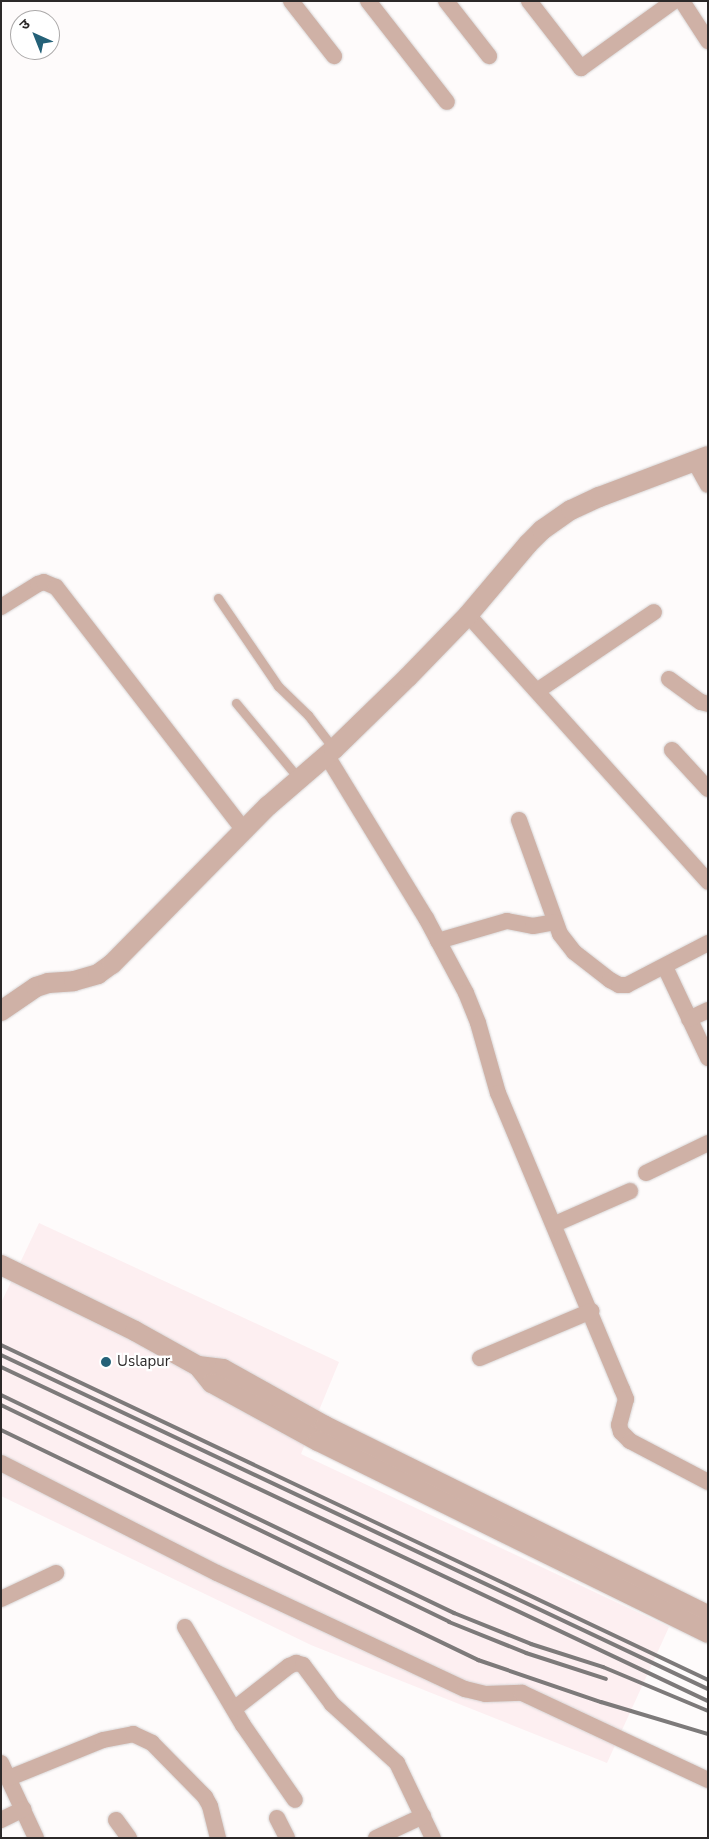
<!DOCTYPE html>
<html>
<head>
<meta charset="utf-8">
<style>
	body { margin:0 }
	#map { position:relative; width:709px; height:1839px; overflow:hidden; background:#fefbfb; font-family:"Nunito Sans","Noto Sans Devanagari",sans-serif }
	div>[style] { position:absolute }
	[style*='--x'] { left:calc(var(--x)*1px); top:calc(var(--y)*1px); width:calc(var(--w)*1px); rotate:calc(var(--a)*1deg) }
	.built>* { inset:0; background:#fdeff1 }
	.roads { filter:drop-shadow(0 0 1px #d8d5d5) drop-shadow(0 0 1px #d8d5d5) }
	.service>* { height:9px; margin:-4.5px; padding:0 4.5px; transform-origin:4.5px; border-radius:4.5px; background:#cfb1a6 }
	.minor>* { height:16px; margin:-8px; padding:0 8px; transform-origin:8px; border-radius:8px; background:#cfb1a6 }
	.tertiary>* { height:20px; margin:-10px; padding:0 10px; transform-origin:10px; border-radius:10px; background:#cfb1a6 }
	.rail>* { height:4px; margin:-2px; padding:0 2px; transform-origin:2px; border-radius:2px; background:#7d7a7a }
	.dots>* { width:14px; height:14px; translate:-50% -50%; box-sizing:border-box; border:2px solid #fff; border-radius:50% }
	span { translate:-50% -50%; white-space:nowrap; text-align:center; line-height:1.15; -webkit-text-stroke:4.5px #fff; paint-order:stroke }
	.poi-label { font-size:15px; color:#2c2929 }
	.left { translate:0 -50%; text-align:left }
	.frame { position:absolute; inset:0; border:2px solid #2c2929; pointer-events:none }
	.north { position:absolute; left:10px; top:10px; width:50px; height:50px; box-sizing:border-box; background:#fff; border:1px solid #aba9a9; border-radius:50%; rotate:316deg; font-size:14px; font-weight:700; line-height:20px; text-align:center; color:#2c2929 }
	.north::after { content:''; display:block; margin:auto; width:18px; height:22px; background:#246178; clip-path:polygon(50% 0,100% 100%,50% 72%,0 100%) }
</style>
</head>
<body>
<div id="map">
	<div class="built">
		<div style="clip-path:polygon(39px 1223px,339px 1362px,301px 1454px,669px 1627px,607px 1763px,311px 1645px,1px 1496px,1px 1303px)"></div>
	</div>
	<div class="roads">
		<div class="service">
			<div style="--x:218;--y:598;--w:107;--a:55.7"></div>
			<div style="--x:278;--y:686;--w:42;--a:44"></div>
			<div style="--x:308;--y:715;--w:43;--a:52.6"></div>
			<div style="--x:236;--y:703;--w:99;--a:50.3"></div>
		</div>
		<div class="minor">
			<div style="--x:291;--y:1;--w:70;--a:52"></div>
			<div style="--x:368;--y:1;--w:128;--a:52"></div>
			<div style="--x:446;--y:1;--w:70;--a:52"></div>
			<div style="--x:529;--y:1;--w:85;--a:52.2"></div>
			<div style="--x:581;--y:68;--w:115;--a:-35.8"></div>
			<div style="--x:682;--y:1;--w:48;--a:57"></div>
			<div style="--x:695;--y:462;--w:26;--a:61"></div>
			<div style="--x:1;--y:607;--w:44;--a:-31.9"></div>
			<div style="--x:38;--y:584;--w:6;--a:-18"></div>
			<div style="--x:44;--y:582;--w:13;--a:23"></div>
			<div style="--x:56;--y:587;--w:307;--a:52.3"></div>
			<div style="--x:468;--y:615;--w:359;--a:48"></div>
			<div style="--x:669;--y:679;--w:39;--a:36"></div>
			<div style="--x:701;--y:702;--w:7;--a:16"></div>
			<div style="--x:537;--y:691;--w:141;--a:-34"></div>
			<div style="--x:672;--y:750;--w:53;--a:47.3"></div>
			<div style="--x:327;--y:756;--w:190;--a:58.6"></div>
			<div style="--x:426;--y:918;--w:85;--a:61.9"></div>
			<div style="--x:466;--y:993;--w:32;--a:68"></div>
			<div style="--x:478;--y:1023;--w:73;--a:74.1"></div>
			<div style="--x:498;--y:1093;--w:321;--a:67.3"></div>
			<div style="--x:622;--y:1389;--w:11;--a:68"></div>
			<div style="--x:626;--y:1399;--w:27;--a:105"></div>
			<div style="--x:619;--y:1425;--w:7;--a:74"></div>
			<div style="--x:621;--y:1432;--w:13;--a:45"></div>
			<div style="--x:630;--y:1441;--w:88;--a:27.7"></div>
			<div style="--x:519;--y:820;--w:121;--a:70.2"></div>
			<div style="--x:560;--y:934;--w:23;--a:52"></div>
			<div style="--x:574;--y:952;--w:46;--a:37.9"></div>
			<div style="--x:610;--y:980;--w:10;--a:29"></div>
			<div style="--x:619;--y:985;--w:8;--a:0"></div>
			<div style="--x:627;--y:985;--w:91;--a:-27.4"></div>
			<div style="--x:438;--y:941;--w:72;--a:-16.2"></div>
			<div style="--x:507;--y:921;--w:26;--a:11"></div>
			<div style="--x:533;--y:926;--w:22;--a:-10"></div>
			<div style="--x:665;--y:967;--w:101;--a:64.7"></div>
			<div style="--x:689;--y:1019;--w:21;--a:-25"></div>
			<div style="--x:646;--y:1173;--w:69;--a:-25.8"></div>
			<div style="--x:555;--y:1224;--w:82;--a:-23.7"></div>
			<div style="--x:480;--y:1358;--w:121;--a:-22.9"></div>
			<div style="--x:1;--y:1463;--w:242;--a:27"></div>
			<div style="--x:217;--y:1573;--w:274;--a:25.1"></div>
			<div style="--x:465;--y:1689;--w:21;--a:14"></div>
			<div style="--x:485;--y:1694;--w:37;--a:-2"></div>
			<div style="--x:522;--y:1693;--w:205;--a:25.1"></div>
			<div style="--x:1;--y:1599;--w:61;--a:-25.3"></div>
			<div style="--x:185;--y:1627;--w:114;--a:59.4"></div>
			<div style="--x:243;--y:1725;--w:91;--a:55.3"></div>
			<div style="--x:234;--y:1709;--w:70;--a:-38"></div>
			<div style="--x:289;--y:1666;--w:8;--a:-23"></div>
			<div style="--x:296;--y:1663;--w:7;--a:16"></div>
			<div style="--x:303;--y:1665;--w:49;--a:53.4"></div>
			<div style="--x:332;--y:1704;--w:88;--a:42.2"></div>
			<div style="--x:397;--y:1763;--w:83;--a:64.4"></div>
			<div style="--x:1;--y:1763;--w:83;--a:65"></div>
			<div style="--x:9;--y:1778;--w:101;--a:-22"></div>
			<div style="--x:103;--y:1740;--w:31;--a:-11"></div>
			<div style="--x:133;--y:1734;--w:21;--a:25"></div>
			<div style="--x:152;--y:1743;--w:76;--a:45.5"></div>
			<div style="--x:205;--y:1797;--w:10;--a:61"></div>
			<div style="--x:210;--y:1806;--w:33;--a:76"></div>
			<div style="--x:277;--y:1818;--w:22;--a:63"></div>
			<div style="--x:1;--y:1820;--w:25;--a:-26"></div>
			<div style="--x:116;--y:1820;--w:22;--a:54"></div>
			<div style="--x:376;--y:1838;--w:52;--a:-25.1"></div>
		</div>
		<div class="tertiary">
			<div style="--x:1;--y:1011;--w:42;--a:-34.4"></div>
			<div style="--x:36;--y:987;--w:13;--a:-18"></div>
			<div style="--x:48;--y:983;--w:26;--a:-4"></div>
			<div style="--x:74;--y:981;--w:25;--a:-16"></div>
			<div style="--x:98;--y:974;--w:17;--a:-36"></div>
			<div style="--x:112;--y:964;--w:222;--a:-45.4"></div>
			<div style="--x:268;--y:806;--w:87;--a:-40.8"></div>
			<div style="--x:334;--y:749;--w:103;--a:-44.2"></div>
			<div style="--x:408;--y:677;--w:86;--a:-45.9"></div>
			<div style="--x:468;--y:615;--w:93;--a:-49.8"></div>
			<div style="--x:528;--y:544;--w:20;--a:-45"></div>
			<div style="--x:542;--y:530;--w:35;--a:-35"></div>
			<div style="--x:571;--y:510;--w:31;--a:-25"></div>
			<div style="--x:599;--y:497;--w:116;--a:-20.6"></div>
			<div style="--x:1;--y:1265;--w:149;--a:26.2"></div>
			<div style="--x:135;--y:1331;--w:72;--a:29.1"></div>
			<div style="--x:198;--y:1366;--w:25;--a:7"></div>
			<div style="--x:223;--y:1369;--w:117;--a:29.2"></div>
			<div style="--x:325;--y:1426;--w:427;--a:26.3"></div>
			<div style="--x:198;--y:1366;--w:22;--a:51"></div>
			<div style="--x:212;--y:1383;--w:121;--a:28.7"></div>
			<div style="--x:318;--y:1441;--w:435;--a:26.2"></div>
		</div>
	</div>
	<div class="rail">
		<div style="--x:1;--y:1345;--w:782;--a:25.35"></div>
		<div style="--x:1;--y:1355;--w:782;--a:25.29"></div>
		<div style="--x:1;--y:1367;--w:782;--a:25.29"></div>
		<div style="--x:1;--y:1395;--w:503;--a:25.7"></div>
		<div style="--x:454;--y:1613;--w:83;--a:21.9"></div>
		<div style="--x:531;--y:1644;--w:76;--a:17.7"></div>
		<div style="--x:603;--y:1667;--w:114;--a:22.7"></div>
		<div style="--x:1;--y:1405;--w:498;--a:25.8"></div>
		<div style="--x:449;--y:1622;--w:83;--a:21.9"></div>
		<div style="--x:526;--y:1653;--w:84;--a:18"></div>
		<div style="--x:1;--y:1430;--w:530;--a:25.74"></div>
		<div style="--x:478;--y:1660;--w:130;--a:18.9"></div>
		<div style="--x:601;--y:1702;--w:112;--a:16.7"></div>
	</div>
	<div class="dots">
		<div style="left:106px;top:1362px;background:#246178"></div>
	</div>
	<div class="poi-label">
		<span class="left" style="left:117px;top:1362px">Uslapur</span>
	</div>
	<div class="frame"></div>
	<div class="north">उ</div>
</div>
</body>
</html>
